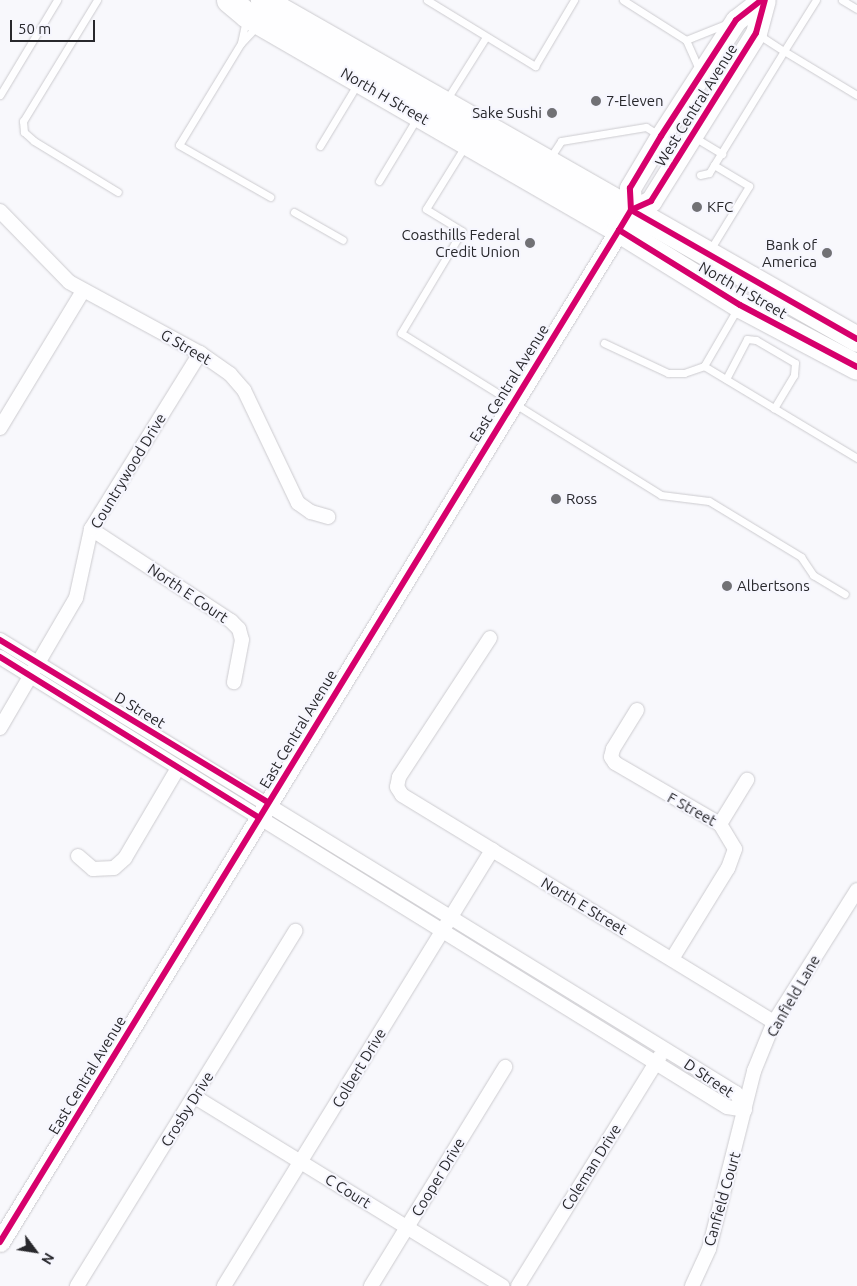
<!DOCTYPE html>
<html>
<head>
<meta charset="utf-8">
<style>
	body { margin:0 }
	#map { position:relative; width:857px; height:1286px; overflow:hidden; background:#f8f8fc; font-family:Ubuntu,sans-serif }
	div>[style] { position:absolute }
	[style*='--x'] { left:calc(var(--x)*1px); top:calc(var(--y)*1px); width:calc(var(--w)*1px); rotate:calc(var(--a)*1deg) }
	.roads { filter:drop-shadow(0 0 1px #cccbcf) drop-shadow(0 0 1px #cccbcf) }
	.lane>* { height:7px; margin:-3.5px; padding:0 3.5px; transform-origin:3.5px; border-radius:3.5px; background:#fefeff }
	.street>* { height:14px; margin:-7px; padding:0 7px; transform-origin:7px; border-radius:7px; background:#fefeff }
	.secondary>* { height:19px; margin:-9.5px; padding:0 9.5px; transform-origin:9.5px; border-radius:9.5px; background:#fefeff }
	.primary>* { height:21px; margin:-10.5px; padding:0 10.5px; transform-origin:10.5px; border-radius:10.5px; background:#fefeff }
	.highway>* { height:25px; margin:-12.5px; padding:0 12.5px; transform-origin:12.5px; border-radius:12.5px; background:#fefeff }
	.cycleway>* { height:6px; margin:-3px; padding:0 3px; transform-origin:3px; border-radius:3px; background:#d6006c }
	.dots>* { width:14px; height:14px; translate:-50% -50%; box-sizing:border-box; border:2px solid #f6f6fe; border-radius:50% }
	span { translate:-50% -50%; white-space:nowrap; text-align:center; line-height:1.15; -webkit-text-stroke:4px #f6f6fe; paint-order:stroke }
	.street-label { font-size:15px; color:#28282c }
	.poi-label { font-size:15px; color:#28282c }
	.left { translate:0 -50%; text-align:left }
	.right { translate:-100% -50%; text-align:right }
	.north { position:absolute; left:10px; top:1226px; width:50px; height:50px; -webkit-text-stroke:4px #f6f6fe; paint-order:stroke; rotate:121deg; font-size:14px; font-weight:700; line-height:20px; text-align:center; color:#28282c }
	.north::after { content:''; display:block; margin:auto; width:18px; height:22px; background:#28282c; clip-path:polygon(50% 0,100% 100%,50% 72%,0 100%) }
	.scale { position:absolute; left:10px; top:20px; width:85px; height:22px; box-sizing:border-box; border:2px solid #28282c; border-top:0; padding-left:6px; font-size:15px; line-height:18px; white-space:nowrap; color:#28282c; -webkit-text-stroke:4px #f6f6fe; paint-order:stroke }
</style>
</head>
<body>
<div id="map">
	<div class="roads">
		<div class="lane">
			<div style="--x:97;--y:0;--w:142;--a:121.4"></div>
			<div style="--x:23;--y:121;--w:11;--a:85"></div>
			<div style="--x:24;--y:132;--w:13;--a:42"></div>
			<div style="--x:34;--y:141;--w:98;--a:31.3"></div>
			<div style="--x:427;--y:0;--w:127;--a:31.4"></div>
			<div style="--x:535;--y:66;--w:77;--a:-59.4"></div>
			<div style="--x:623;--y:0;--w:75;--a:32.4"></div>
			<div style="--x:686;--y:40;--w:34;--a:66"></div>
			<div style="--x:842;--y:0;--w:17;--a:31"></div>
			<div style="--x:257;--y:26;--w:23;--a:133"></div>
			<div style="--x:241;--y:43;--w:119;--a:121.3"></div>
			<div style="--x:179;--y:145;--w:105;--a:29.7"></div>
			<div style="--x:759;--y:35;--w:30;--a:33"></div>
			<div style="--x:784;--y:51;--w:60;--a:-57.9"></div>
			<div style="--x:686;--y:40;--w:43;--a:-21.8"></div>
			<div style="--x:241;--y:43;--w:25;--a:-78"></div>
			<div style="--x:0;--y:95;--w:111;--a:-59"></div>
			<div style="--x:447;--y:99;--w:73;--a:-57.8"></div>
			<div style="--x:694;--y:137;--w:33;--a:31"></div>
			<div style="--x:320;--y:146;--w:74;--a:-58.9"></div>
			<div style="--x:465;--y:146;--w:74;--a:121.8"></div>
			<div style="--x:426;--y:209;--w:42;--a:31.4"></div>
			<div style="--x:462;--y:231;--w:119;--a:120.9"></div>
			<div style="--x:401;--y:333;--w:306;--a:31.9"></div>
			<div style="--x:661;--y:495;--w:48;--a:7.1"></div>
			<div style="--x:709;--y:501;--w:108;--a:31.3"></div>
			<div style="--x:801;--y:557;--w:22;--a:56"></div>
			<div style="--x:813;--y:575;--w:37;--a:31"></div>
			<div style="--x:550;--y:158;--w:20;--a:-57"></div>
			<div style="--x:561;--y:141;--w:86;--a:-9.4"></div>
			<div style="--x:646;--y:127;--w:15;--a:32"></div>
			<div style="--x:700;--y:175;--w:9;--a:-13"></div>
			<div style="--x:709;--y:173;--w:143;--a:-58.4"></div>
			<div style="--x:784;--y:51;--w:85;--a:31.1"></div>
			<div style="--x:379;--y:181;--w:74;--a:-58.9"></div>
			<div style="--x:294;--y:212;--w:56;--a:29.7"></div>
			<div style="--x:710;--y:250;--w:75;--a:-58.6"></div>
			<div style="--x:749;--y:186;--w:41;--a:-149"></div>
			<div style="--x:604;--y:343;--w:71;--a:25.1"></div>
			<div style="--x:668;--y:373;--w:16;--a:0"></div>
			<div style="--x:684;--y:373;--w:21;--a:-19"></div>
			<div style="--x:704;--y:366;--w:66;--a:-59.9"></div>
			<div style="--x:704;--y:366;--w:179;--a:31"></div>
			<div style="--x:726;--y:379;--w:45;--a:-62.3"></div>
			<div style="--x:747;--y:339;--w:9;--a:6"></div>
			<div style="--x:756;--y:340;--w:45;--a:30.5"></div>
			<div style="--x:795;--y:363;--w:12;--a:95"></div>
			<div style="--x:794;--y:375;--w:39;--a:121"></div>
		</div>
		<div class="street">
			<div style="--x:0;--y:211;--w:99;--a:45.8"></div>
			<div style="--x:69;--y:282;--w:149;--a:28.5"></div>
			<div style="--x:200;--y:353;--w:37;--a:35"></div>
			<div style="--x:230;--y:374;--w:21;--a:49"></div>
			<div style="--x:244;--y:390;--w:125;--a:64.5"></div>
			<div style="--x:298;--y:503;--w:16;--a:35"></div>
			<div style="--x:311;--y:512;--w:18;--a:16"></div>
			<div style="--x:0;--y:428;--w:160;--a:-58.8"></div>
			<div style="--x:91;--y:529;--w:168;--a:33.3"></div>
			<div style="--x:231;--y:621;--w:11;--a:45"></div>
			<div style="--x:239;--y:629;--w:11;--a:75"></div>
			<div style="--x:242;--y:640;--w:43;--a:100.8"></div>
			<div style="--x:490;--y:638;--w:166;--a:123.2"></div>
			<div style="--x:399;--y:777;--w:10;--a:101"></div>
			<div style="--x:397;--y:787;--w:9;--a:58"></div>
			<div style="--x:402;--y:795;--w:436;--a:31.4"></div>
			<div style="--x:0;--y:640;--w:864;--a:31.61"></div>
			<div style="--x:736;--y:1093;--w:19;--a:62"></div>
			<div style="--x:0;--y:657;--w:855;--a:31.76"></div>
			<div style="--x:727;--y:1107;--w:18;--a:9"></div>
			<div style="--x:637;--y:710;--w:46;--a:121.6"></div>
			<div style="--x:613;--y:749;--w:8;--a:104"></div>
			<div style="--x:611;--y:757;--w:7;--a:56"></div>
			<div style="--x:615;--y:763;--w:121;--a:30.2"></div>
			<div style="--x:720;--y:824;--w:29;--a:59"></div>
			<div style="--x:735;--y:849;--w:20;--a:110"></div>
			<div style="--x:728;--y:868;--w:107;--a:121.6"></div>
			<div style="--x:0;--y:728;--w:151;--a:-59.7"></div>
			<div style="--x:76;--y:598;--w:71;--a:-77.7"></div>
			<div style="--x:91;--y:529;--w:207;--a:-58.2"></div>
			<div style="--x:720;--y:824;--w:52;--a:-58.5"></div>
			<div style="--x:78;--y:856;--w:20;--a:41"></div>
			<div style="--x:93;--y:869;--w:21;--a:-3"></div>
			<div style="--x:114;--y:868;--w:15;--a:-42"></div>
			<div style="--x:125;--y:858;--w:104;--a:-59.5"></div>
			<div style="--x:195;--y:1097;--w:361;--a:31.6"></div>
			<div style="--x:77;--y:1286;--w:417;--a:-58.4"></div>
			<div style="--x:224;--y:1286;--w:512;--a:-58.42"></div>
			<div style="--x:371;--y:1286;--w:257;--a:-58.5"></div>
			<div style="--x:518;--y:1286;--w:270;--a:-58.3"></div>
			<div style="--x:692;--y:1286;--w:41;--a:-65.3"></div>
			<div style="--x:709;--y:1249;--w:184;--a:-75.8"></div>
			<div style="--x:754;--y:1071;--w:53;--a:-67.8"></div>
			<div style="--x:774;--y:1022;--w:156;--a:-57.8"></div>
		</div>
		<div class="secondary">
			<div style="--x:0;--y:1242;--w:1199;--a:-58.54"></div>
		</div>
		<div class="primary">
			<div style="--x:762;--y:0;--w:33;--a:142"></div>
			<div style="--x:736;--y:20;--w:138;--a:122.9"></div>
			<div style="--x:661;--y:136;--w:61;--a:120.8"></div>
			<div style="--x:630;--y:188;--w:22;--a:87"></div>
			<div style="--x:631;--y:210;--w:22;--a:-24"></div>
			<div style="--x:651;--y:201;--w:198;--a:-58"></div>
			<div style="--x:756;--y:33;--w:34;--a:-75"></div>
		</div>
		<div class="highway">
			<div style="--x:229;--y:0;--w:23;--a:40"></div>
			<div style="--x:247;--y:15;--w:430;--a:30"></div>
			<div style="--x:619;--y:230;--w:142;--a:31.8"></div>
			<div style="--x:740;--y:305;--w:132;--a:27.9"></div>
			<div style="--x:263;--y:0;--w:684;--a:29.71"></div>
		</div>
	</div>
	<div class="cycleway">
		<div style="--x:631;--y:210;--w:260;--a:29.7"></div>
		<div style="--x:631;--y:210;--w:22;--a:-24"></div>
		<div style="--x:651;--y:201;--w:198;--a:-58"></div>
		<div style="--x:756;--y:33;--w:34;--a:-75"></div>
		<div style="--x:619;--y:230;--w:142;--a:31.8"></div>
		<div style="--x:740;--y:305;--w:132;--a:27.9"></div>
		<div style="--x:0;--y:640;--w:312;--a:31.2"></div>
		<div style="--x:0;--y:657;--w:304;--a:31.8"></div>
		<div style="--x:0;--y:1242;--w:1186;--a:-58.55"></div>
		<div style="--x:619;--y:230;--w:23;--a:-59"></div>
		<div style="--x:631;--y:210;--w:22;--a:-93"></div>
		<div style="--x:630;--y:188;--w:61;--a:-59.2"></div>
		<div style="--x:661;--y:136;--w:138;--a:-57.1"></div>
		<div style="--x:736;--y:20;--w:33;--a:-38"></div>
	</div>
	<div class="dots">
		<div style="left:596px;top:101px;background:#717175"></div>
		<div style="left:552px;top:113px;background:#717175"></div>
		<div style="left:697px;top:207px;background:#717175"></div>
		<div style="left:530px;top:243px;background:#717175"></div>
		<div style="left:827px;top:253px;background:#717175"></div>
		<div style="left:556px;top:499px;background:#717175"></div>
		<div style="left:727px;top:586px;background:#717175"></div>
	</div>
	<div class="street-label">
		<span style="left:385px;top:96px;rotate:30deg">North H Street</span>
		<span style="left:696px;top:105px;rotate:-58deg">West Central Avenue</span>
		<span style="left:743px;top:290px;rotate:30deg">North H Street</span>
		<span style="left:186px;top:347px;rotate:30deg">G Street</span>
		<span style="left:509px;top:383px;rotate:-58deg">East Central Avenue</span>
		<span style="left:128px;top:471px;rotate:-59deg">Countrywood Drive</span>
		<span style="left:188px;top:593px;rotate:34deg">North E Court</span>
		<span style="left:140px;top:710px;rotate:31deg">D Street</span>
		<span style="left:298px;top:729px;rotate:-59deg">East Central Avenue</span>
		<span style="left:692px;top:809px;rotate:29deg">F Street</span>
		<span style="left:584px;top:906px;rotate:31deg">North E Street</span>
		<span style="left:793px;top:996px;rotate:-60deg">Canfield Lane</span>
		<span style="left:359px;top:1068px;rotate:-59deg">Colbert Drive</span>
		<span style="left:87px;top:1075px;rotate:-59deg">East Central Avenue</span>
		<span style="left:709px;top:1078px;rotate:34deg">D Street</span>
		<span style="left:187px;top:1109px;rotate:-58deg">Crosby Drive</span>
		<span style="left:591px;top:1167px;rotate:-58deg">Coleman Drive</span>
		<span style="left:438px;top:1177px;rotate:-59deg">Cooper Drive</span>
		<span style="left:348px;top:1191px;rotate:32deg">C Court</span>
		<span style="left:722px;top:1199px;rotate:-74deg">Canfield Court</span>
	</div>
	<div class="poi-label">
		<span class="left" style="left:606px;top:101px">7-Eleven</span>
		<span class="right" style="left:542px;top:113px">Sake Sushi</span>
		<span class="left" style="left:707px;top:207px">KFC</span>
		<span class="right" style="left:520px;top:243px">Coasthills Federal<br>Credit Union</span>
		<span class="right" style="left:817px;top:253px">Bank of<br>America</span>
		<span class="left" style="left:566px;top:499px">Ross</span>
		<span class="left" style="left:737px;top:586px">Albertsons</span>
	</div>
	<div class="north">N</div>
	<div class="scale">50 m</div>
</div>
</body>
</html>
